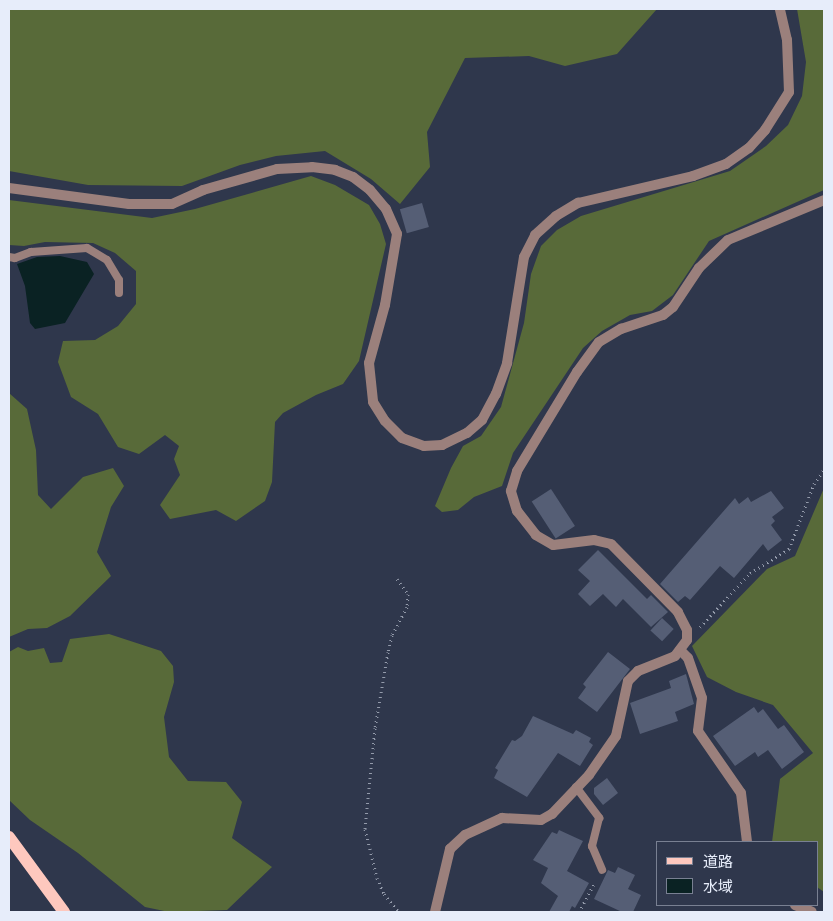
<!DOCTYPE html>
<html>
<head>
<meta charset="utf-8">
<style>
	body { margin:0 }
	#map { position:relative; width:833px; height:921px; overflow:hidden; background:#2f374c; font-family:Roboto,"Noto Sans JP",sans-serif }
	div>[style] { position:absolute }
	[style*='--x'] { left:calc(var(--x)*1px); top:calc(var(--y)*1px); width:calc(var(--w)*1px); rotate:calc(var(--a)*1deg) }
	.forest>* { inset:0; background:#586a39 }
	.water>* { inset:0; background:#0a2223 }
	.building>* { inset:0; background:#555e75; transform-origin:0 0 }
	.path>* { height:3px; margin-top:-1.5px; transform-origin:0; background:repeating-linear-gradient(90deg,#949bab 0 1px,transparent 0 5px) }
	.lane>* { height:8px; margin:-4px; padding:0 4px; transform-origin:4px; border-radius:4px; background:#9b807c }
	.street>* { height:10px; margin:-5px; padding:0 5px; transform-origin:5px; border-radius:5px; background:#9b807c }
	.primary>* { height:12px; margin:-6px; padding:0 6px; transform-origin:6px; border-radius:6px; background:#fec8be }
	span { translate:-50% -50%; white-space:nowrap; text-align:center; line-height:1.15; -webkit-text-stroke:4px #2f374c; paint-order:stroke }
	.frame { position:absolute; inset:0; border:10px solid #e7edfa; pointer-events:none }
	.legend { position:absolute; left:656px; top:841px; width:162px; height:65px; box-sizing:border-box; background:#2f374c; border:1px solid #798092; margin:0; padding:6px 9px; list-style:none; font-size:15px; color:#e7edfa }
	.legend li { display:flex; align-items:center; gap:10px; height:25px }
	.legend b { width:25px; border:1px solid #798092 }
</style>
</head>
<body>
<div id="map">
	<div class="forest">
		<div style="clip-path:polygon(9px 9px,657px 9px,617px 54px,565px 66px,529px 56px,465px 58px,427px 132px,430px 167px,400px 204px,371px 179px,325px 151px,276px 156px,240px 165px,182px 186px,88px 185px,9px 171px)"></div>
		<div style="clip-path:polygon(797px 9px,824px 9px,824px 190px,709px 241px,673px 295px,652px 311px,630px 315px,602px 331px,583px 348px,513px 453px,502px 486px,474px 497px,458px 510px,442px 512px,435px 506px,451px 468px,463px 446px,481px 436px,501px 407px,524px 323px,531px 274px,541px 246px,557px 230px,581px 216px,730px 171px,766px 146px,788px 125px,802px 96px,806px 62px)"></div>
		<div style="clip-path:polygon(311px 176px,335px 185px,369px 205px,380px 224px,386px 244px,359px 361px,343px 384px,316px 395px,283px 413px,275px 422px,272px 482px,265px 501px,236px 521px,216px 510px,170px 519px,160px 505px,180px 475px,174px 459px,179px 446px,165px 435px,139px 454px,118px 447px,98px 414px,71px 397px,58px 362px,63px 341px,95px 340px,118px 326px,136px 304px,136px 271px,115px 253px,93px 243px,45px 242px,24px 246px,9px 245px,9px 200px,152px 218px,195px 209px)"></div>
		<div style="clip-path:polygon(9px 393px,27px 409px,36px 450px,38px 495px,51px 509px,83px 477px,113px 468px,124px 486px,111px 507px,97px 552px,111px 576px,70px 616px,47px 628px,28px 629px,9px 637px)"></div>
		<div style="clip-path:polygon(824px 488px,824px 892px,817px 887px,817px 842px,772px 842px,780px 779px,813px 753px,773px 705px,736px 692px,707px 677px,692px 646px,767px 569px,795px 556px)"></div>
		<div style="clip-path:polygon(109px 634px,161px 651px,173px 666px,174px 682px,164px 717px,169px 757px,188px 781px,226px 782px,242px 802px,232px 838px,272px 867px,227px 910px,169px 912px,145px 907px,78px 853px,30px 820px,9px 800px,9px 652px,18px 647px,28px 651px,44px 648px,50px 663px,62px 662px,70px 639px)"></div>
	</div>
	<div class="water">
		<div style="clip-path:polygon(60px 256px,87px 262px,94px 274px,65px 323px,35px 329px,30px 323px,25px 286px,17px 264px,37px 257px)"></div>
	</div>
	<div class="building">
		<div style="left:422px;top:203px;width:25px;height:23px;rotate:74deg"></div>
		<div style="left:551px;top:489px;width:44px;height:23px;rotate:57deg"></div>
		<div style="clip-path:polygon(771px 491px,784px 508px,772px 517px,775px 521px,771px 525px,782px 540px,768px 551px,763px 544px,734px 578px,720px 566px,690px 600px,685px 596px,678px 602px,660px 584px,735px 498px,739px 504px,748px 497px,751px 502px)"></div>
		<div style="clip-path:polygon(598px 550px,647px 599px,651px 595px,668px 612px,651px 627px,623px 599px,616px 607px,603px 594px,590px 606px,578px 594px,590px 581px,578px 570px)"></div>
		<div style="left:662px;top:618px;width:16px;height:17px;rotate:43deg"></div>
		<div style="clip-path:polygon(608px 652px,630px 669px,597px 712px,578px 698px,586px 687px,583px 684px)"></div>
		<div style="clip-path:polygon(686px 674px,694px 704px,675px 712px,678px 721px,640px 734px,630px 703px,671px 688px,669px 681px)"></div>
		<div style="clip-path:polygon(754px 707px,758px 713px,763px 709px,778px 729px,784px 725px,804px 752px,782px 769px,768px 750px,758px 757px,755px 752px,735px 766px,713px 736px)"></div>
		<div style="clip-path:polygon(533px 716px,573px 734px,576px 730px,591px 738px,589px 742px,593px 745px,580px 766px,558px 753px,527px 797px,494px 778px,498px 770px,495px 768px,512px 740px,515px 741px,522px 736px)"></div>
		<div style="clip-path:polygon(607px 778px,618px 793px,603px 805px,594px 794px,594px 788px)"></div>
		<div style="clip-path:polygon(559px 830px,583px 841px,567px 871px,589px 883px,575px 908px,572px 906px,569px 912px,549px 912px,558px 896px,541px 883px,548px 868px,533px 860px,552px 832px,557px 834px)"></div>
		<div style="clip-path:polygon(618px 867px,635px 875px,628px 889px,641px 895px,633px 912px,622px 912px,594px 899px,608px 870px,615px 873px)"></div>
	</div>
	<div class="path">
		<div style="--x:397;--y:579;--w:19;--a:54"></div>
		<div style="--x:408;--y:594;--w:13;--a:94"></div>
		<div style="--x:407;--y:607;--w:32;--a:118"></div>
		<div style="--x:392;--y:635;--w:17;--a:103"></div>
		<div style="--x:388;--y:652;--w:77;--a:99.7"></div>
		<div style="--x:375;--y:728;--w:101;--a:95.7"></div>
		<div style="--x:365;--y:829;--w:50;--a:76.2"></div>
		<div style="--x:377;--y:878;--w:17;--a:66"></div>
		<div style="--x:384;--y:894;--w:23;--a:50"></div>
		<div style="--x:700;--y:627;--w:74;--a:-47.2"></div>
		<div style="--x:750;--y:573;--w:46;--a:-31.6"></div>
		<div style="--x:789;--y:549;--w:70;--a:-69"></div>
		<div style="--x:814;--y:484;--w:18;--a:-56"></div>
		<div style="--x:579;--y:912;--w:34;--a:-62"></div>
	</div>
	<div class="lane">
		<div style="--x:9;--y:257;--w:6;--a:9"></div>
		<div style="--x:15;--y:258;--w:17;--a:-21"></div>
		<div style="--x:31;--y:252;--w:56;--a:-4.1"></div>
		<div style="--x:87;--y:248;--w:23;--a:31"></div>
		<div style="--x:107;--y:260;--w:23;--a:59"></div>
		<div style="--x:119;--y:280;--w:13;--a:90"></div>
		<div style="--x:576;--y:787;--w:39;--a:53"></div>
		<div style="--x:599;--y:818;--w:29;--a:104"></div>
		<div style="--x:592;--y:846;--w:26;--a:67"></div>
	</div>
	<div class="street">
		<div style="--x:9;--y:188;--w:121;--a:7.6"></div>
		<div style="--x:129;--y:204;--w:43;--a:0"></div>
		<div style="--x:172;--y:204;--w:34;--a:-24"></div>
		<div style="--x:203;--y:190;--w:77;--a:-15.8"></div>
		<div style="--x:277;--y:169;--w:35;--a:-3"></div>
		<div style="--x:312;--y:167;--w:23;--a:7"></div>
		<div style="--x:335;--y:170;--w:19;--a:21"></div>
		<div style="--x:353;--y:177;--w:21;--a:37"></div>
		<div style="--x:370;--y:190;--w:25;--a:50"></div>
		<div style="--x:386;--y:209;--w:27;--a:66"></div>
		<div style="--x:397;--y:234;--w:72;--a:99.6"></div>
		<div style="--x:385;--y:305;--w:60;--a:105.4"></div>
		<div style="--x:369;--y:363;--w:39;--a:84"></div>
		<div style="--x:373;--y:402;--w:22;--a:58"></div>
		<div style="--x:385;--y:421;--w:24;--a:45"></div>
		<div style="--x:402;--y:438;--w:23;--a:20"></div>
		<div style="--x:424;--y:446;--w:18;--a:-3"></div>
		<div style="--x:442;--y:445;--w:28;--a:-26"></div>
		<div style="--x:467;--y:433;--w:20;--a:-41"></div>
		<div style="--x:482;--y:420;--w:30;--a:-62"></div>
		<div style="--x:496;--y:394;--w:33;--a:-70"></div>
		<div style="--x:507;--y:363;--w:107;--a:-80.9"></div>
		<div style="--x:524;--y:257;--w:25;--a:-63"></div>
		<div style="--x:535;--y:235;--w:28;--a:-42"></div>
		<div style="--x:556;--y:216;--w:26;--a:-31"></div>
		<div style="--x:578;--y:203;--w:118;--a:-13.2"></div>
		<div style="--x:693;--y:176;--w:35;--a:-20"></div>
		<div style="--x:726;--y:164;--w:28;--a:-35"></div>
		<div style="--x:749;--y:148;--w:24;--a:-48"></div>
		<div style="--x:765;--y:130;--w:45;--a:-57.7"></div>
		<div style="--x:789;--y:92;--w:52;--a:-92.2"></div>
		<div style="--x:787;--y:40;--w:32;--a:-103"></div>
		<div style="--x:680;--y:650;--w:11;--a:45"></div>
		<div style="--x:688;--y:658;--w:42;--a:70.7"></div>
		<div style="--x:702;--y:698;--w:33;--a:97"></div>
		<div style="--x:698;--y:731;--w:75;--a:55.3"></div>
		<div style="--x:741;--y:793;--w:49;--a:83"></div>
		<div style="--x:795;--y:905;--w:18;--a:22"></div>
		<div style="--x:435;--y:912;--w:65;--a:-76.6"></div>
		<div style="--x:450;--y:849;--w:21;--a:-43"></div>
		<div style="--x:465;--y:835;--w:41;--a:-24.7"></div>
		<div style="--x:502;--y:818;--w:39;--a:3"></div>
		<div style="--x:541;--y:820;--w:13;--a:-29"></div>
		<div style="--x:552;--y:814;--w:54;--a:-46.5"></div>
		<div style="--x:589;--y:775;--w:47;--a:-55.3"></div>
		<div style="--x:616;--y:736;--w:56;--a:-77.7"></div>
		<div style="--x:628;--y:681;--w:14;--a:-45"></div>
		<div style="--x:638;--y:671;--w:40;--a:-22"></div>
		<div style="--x:675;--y:656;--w:20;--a:-53"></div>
		<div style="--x:687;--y:640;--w:10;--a:-90"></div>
		<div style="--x:687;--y:630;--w:20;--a:-117"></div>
		<div style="--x:678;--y:612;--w:95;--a:-134.6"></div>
		<div style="--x:611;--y:544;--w:17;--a:-167"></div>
		<div style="--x:594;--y:540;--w:41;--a:173"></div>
		<div style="--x:553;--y:545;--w:20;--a:-150"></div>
		<div style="--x:536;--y:535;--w:31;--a:-128"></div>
		<div style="--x:517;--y:511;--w:21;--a:-107"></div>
		<div style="--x:511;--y:491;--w:21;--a:-73"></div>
		<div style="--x:517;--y:471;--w:116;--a:-58.8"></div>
		<div style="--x:577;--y:372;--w:37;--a:-54"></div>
		<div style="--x:599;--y:342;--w:26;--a:-31"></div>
		<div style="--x:621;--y:329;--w:44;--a:-18.4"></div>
		<div style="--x:663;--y:315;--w:13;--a:-39"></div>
		<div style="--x:673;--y:307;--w:47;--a:-56.3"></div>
		<div style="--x:699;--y:268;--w:40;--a:-44"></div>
		<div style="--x:728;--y:240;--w:104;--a:-22.6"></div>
	</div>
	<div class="primary">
		<div style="--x:9;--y:837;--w:93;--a:53.7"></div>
	</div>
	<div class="frame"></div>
	<ul class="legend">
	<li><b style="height:6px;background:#fec8be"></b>道路</li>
	<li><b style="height:14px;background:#0a2223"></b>水域</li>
	</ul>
</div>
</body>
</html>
